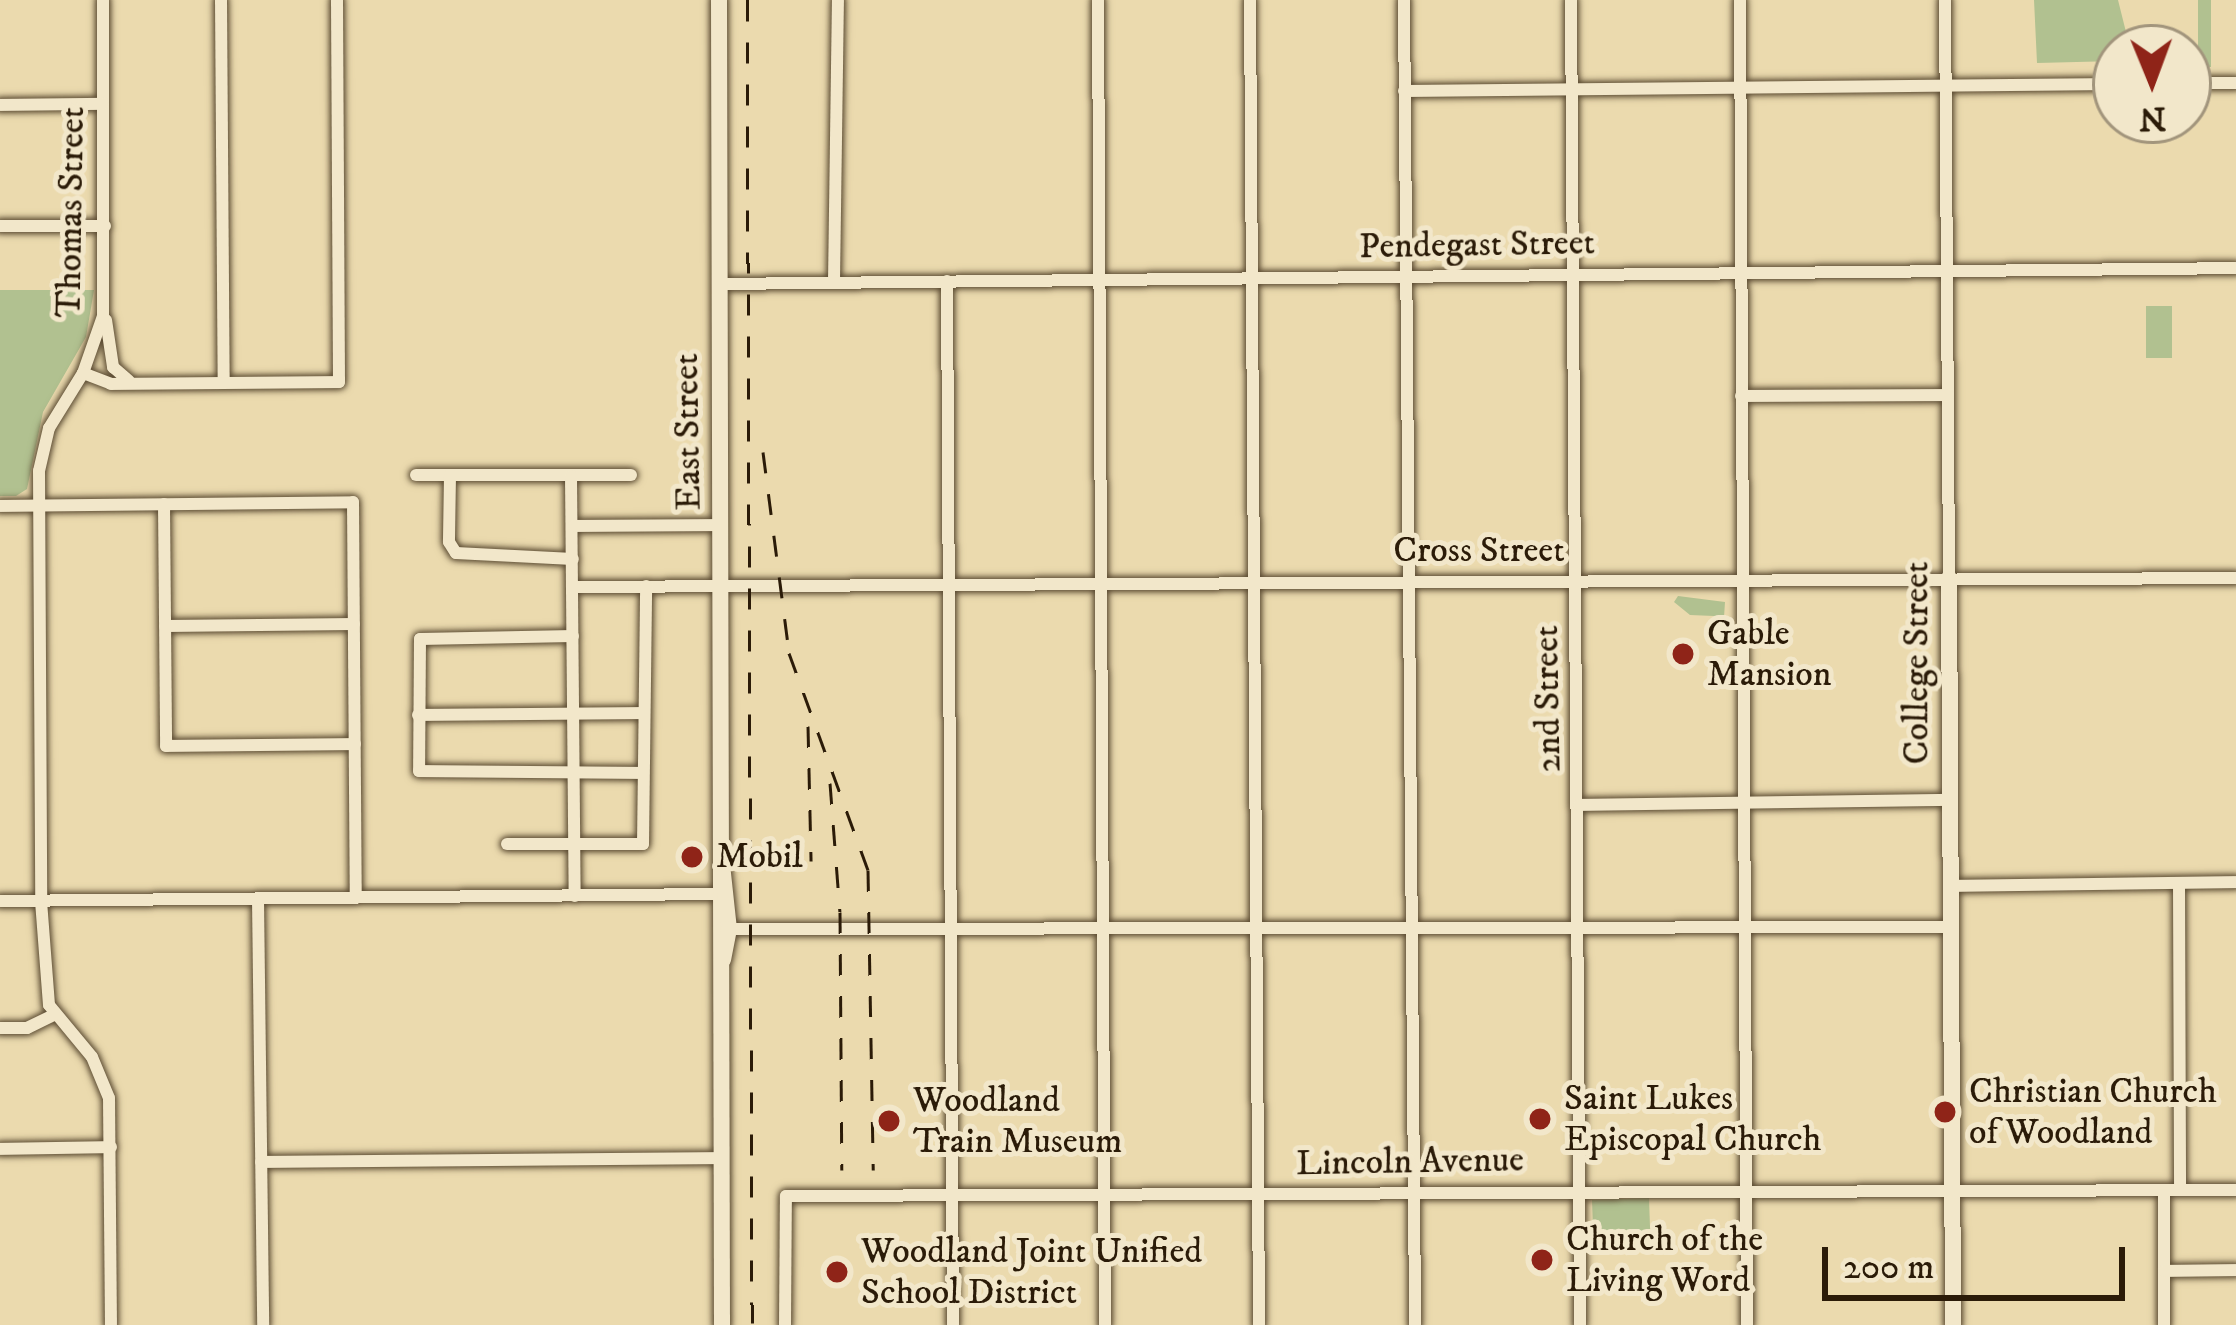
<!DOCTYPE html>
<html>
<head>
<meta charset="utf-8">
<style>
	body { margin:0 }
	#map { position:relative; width:2236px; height:1325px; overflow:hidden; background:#ebdaae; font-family:"IM FELL DW Pica",serif }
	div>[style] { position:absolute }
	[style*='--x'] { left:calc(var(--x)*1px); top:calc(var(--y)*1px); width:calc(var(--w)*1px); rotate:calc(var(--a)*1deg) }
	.green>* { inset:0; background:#b1c190; transform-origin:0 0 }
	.roads { filter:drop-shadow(0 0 3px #5b4b32) drop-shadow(0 0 3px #5b4b32) }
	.street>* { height:12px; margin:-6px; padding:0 6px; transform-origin:6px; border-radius:6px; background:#f2e7ca }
	.secondary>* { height:16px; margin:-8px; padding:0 8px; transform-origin:8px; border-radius:8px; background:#f2e7ca }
	.rail>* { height:3px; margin-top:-1.5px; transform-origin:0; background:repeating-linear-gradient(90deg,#2b1b08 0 21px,transparent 0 42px) }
	.dots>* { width:33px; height:33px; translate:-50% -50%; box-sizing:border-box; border:6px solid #f2e7ca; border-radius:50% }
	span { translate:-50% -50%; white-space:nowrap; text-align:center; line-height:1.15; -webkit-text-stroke:10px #f2e7ca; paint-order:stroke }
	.street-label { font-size:36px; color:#2b1b08 }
	.poi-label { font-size:36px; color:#2b1b08 }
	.left { translate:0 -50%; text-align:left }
	.north { position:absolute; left:2092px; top:24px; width:120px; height:120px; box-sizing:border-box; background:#f2e7ca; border:3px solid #a2957c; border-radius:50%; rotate:179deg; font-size:33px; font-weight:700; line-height:48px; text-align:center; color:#2b1b08 }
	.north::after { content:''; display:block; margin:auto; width:42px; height:54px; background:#8f2418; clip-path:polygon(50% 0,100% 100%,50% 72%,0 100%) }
	.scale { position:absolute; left:1822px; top:1247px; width:303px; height:54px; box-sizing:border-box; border:6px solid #2b1b08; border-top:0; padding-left:15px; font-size:36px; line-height:42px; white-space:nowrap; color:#2b1b08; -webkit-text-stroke:9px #f2e7ca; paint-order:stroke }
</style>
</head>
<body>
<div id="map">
	<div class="green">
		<div style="clip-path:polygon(2034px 0,2118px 0,2130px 48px,2116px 48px,2116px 61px,2037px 63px)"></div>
		<div style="left:2198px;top:0;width:13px;height:67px"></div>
		<div style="clip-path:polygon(0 290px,94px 290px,86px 337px,43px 412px,27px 489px,16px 496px,0 496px)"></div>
		<div style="left:2146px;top:306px;width:26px;height:52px"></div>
		<div style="clip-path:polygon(1678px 596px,1725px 602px,1722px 649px,1707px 635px,1714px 616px,1690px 615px,1674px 602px)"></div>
		<div style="left:1649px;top:1198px;width:36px;height:57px;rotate:88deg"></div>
	</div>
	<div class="roads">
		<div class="street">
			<div style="--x:103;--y:0;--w:316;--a:90"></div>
			<div style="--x:103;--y:316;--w:60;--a:109.3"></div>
			<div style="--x:83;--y:373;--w:65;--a:121.7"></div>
			<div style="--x:49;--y:428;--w:44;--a:103.1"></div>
			<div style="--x:39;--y:471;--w:430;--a:89.7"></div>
			<div style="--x:41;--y:901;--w:104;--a:85.6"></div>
			<div style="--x:49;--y:1005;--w:67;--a:50.4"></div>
			<div style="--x:92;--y:1057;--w:44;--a:67.5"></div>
			<div style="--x:109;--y:1098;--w:227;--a:89.5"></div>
			<div style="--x:221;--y:0;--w:382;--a:89.6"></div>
			<div style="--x:1098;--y:0;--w:1325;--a:89.7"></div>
			<div style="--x:1250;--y:0;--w:1325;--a:89.61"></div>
			<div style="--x:1404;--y:0;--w:1325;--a:89.52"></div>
			<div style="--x:1571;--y:0;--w:1325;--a:89.61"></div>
			<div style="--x:1740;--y:0;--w:1325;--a:89.7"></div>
			<div style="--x:1945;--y:0;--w:578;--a:89.6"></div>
			<div style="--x:2188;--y:83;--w:48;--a:0"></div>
			<div style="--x:1404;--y:91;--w:712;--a:-0.56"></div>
			<div style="--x:0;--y:105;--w:103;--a:-0.6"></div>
			<div style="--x:0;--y:226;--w:105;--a:0"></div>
			<div style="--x:947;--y:281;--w:1044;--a:89.67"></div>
			<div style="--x:834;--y:282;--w:282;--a:-89.2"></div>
			<div style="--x:718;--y:284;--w:1518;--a:-0.6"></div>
			<div style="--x:106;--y:320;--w:48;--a:81.5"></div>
			<div style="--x:113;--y:367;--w:21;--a:41"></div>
			<div style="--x:83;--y:373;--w:30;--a:21"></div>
			<div style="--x:111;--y:384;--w:228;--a:-0.5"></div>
			<div style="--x:339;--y:382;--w:382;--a:-90.3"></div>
			<div style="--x:1741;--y:396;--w:207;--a:-0.3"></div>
			<div style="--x:416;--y:475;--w:215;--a:0"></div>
			<div style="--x:450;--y:475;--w:67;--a:90.9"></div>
			<div style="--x:449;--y:542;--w:13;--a:58"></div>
			<div style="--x:456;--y:553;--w:117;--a:2.9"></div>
			<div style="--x:571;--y:476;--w:420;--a:89.5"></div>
			<div style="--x:164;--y:504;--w:242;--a:89.5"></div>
			<div style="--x:166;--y:746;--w:189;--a:-0.6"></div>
			<div style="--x:0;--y:506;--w:353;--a:-0.6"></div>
			<div style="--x:353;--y:502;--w:396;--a:89.6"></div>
			<div style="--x:574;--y:526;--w:148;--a:-0.4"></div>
			<div style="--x:573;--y:587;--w:1663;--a:-0.31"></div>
			<div style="--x:165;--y:626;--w:189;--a:-0.6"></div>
			<div style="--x:573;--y:636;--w:153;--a:178.9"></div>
			<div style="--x:420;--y:639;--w:132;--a:90.4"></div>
			<div style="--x:419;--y:771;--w:223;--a:0.5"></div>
			<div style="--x:418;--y:715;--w:224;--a:-0.5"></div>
			<div style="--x:1579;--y:805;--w:371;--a:-0.8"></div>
			<div style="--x:507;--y:844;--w:136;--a:0"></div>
			<div style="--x:643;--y:844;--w:258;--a:-89.3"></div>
			<div style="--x:2179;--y:883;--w:307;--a:89.8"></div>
			<div style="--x:1951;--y:886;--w:285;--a:-0.8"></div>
			<div style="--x:258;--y:899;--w:426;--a:89.3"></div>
			<div style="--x:0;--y:901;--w:716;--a:-0.56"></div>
			<div style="--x:729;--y:929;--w:1222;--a:-0.09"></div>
			<div style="--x:0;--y:1028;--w:27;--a:0"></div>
			<div style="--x:27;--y:1028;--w:30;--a:-26"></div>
			<div style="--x:0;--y:1149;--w:111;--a:-1"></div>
			<div style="--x:261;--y:1162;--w:462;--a:-0.5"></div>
			<div style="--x:2164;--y:1190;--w:135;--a:90"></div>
			<div style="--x:2164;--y:1271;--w:72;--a:-0.8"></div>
			<div style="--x:785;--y:1325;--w:129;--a:-89.6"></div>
			<div style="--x:786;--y:1196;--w:1450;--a:-0.24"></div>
		</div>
		<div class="secondary">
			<div style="--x:719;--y:0;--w:1325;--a:89.87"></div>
			<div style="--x:1949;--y:578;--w:747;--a:89.69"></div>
			<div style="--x:722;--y:864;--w:65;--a:83.9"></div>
			<div style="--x:729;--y:929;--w:31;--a:101"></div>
		</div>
	</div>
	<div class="rail">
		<div style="--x:747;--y:0;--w:1325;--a:89.78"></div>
		<div style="--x:763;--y:452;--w:203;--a:82.6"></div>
		<div style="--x:789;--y:653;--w:231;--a:70"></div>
		<div style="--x:868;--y:870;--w:300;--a:89"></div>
		<div style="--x:808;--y:726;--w:135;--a:88.7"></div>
		<div style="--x:830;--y:783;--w:129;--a:85.6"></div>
		<div style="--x:840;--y:912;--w:258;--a:89.6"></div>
	</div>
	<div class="dots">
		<div style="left:1683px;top:654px;background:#8f2418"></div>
		<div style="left:692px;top:857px;background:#8f2418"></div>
		<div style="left:1945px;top:1112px;background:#8f2418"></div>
		<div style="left:1540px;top:1119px;background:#8f2418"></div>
		<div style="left:889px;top:1121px;background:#8f2418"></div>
		<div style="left:1542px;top:1260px;background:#8f2418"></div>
		<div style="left:837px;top:1272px;background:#8f2418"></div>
	</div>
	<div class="street-label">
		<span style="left:71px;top:212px;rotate:-89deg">Thomas Street</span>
		<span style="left:1477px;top:245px;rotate:-1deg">Pendegast Street</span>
		<span style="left:688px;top:432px;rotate:-91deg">East Street</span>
		<span style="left:1479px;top:551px">Cross Street</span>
		<span style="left:1917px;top:663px;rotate:-90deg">College Street</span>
		<span style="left:1548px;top:699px;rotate:-91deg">2nd Street</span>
		<span style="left:1410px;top:1162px;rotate:-1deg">Lincoln Avenue</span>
	</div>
	<div class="poi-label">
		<span class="left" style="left:1707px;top:654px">Gable<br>Mansion</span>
		<span class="left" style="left:716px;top:857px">Mobil</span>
		<span class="left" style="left:1969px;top:1112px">Christian Church<br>of Woodland</span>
		<span class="left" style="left:1564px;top:1119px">Saint Lukes<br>Episcopal Church</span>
		<span class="left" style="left:913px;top:1121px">Woodland<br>Train Museum</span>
		<span class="left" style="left:1566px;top:1260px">Church of the<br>Living Word</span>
		<span class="left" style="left:861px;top:1272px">Woodland Joint Unified<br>School District</span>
	</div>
	<div class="north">N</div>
	<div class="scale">200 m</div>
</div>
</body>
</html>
